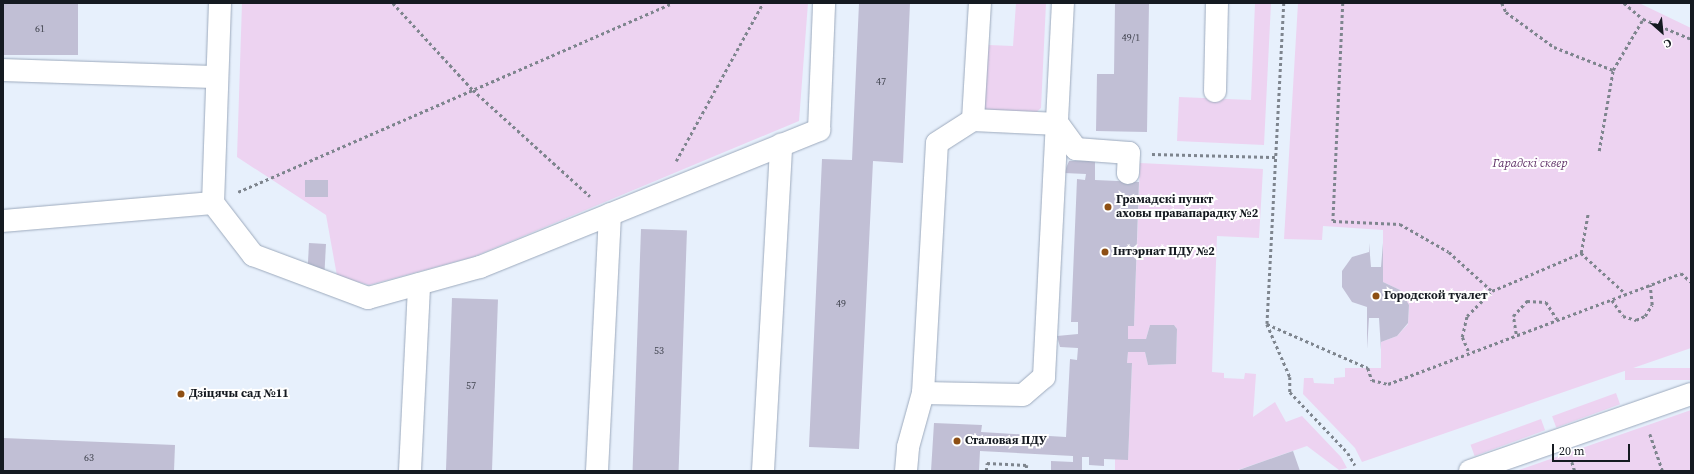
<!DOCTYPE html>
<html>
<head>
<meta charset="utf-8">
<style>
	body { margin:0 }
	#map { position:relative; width:1694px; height:474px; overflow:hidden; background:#e7f0fc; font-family:"Source Serif 4",serif }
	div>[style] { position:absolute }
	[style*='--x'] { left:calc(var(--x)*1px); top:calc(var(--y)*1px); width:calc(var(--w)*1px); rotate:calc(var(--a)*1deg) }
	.green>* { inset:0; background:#edd3f1; transform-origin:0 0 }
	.building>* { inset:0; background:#c1bfd5; transform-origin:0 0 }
	.path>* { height:2.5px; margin-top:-1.25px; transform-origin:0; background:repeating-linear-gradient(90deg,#7e858e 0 3px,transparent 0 6px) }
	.roads { filter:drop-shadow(0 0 1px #9daabd) drop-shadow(0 0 1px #9daabd) }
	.minor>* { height:22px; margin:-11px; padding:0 11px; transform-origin:11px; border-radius:11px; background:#fff }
	.dots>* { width:11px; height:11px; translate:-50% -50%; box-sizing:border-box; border:2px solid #fff; border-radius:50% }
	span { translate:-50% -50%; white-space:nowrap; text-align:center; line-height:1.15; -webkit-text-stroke:4px #fff; paint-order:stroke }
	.number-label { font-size:10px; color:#40434e }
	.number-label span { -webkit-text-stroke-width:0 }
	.park-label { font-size:12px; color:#603268; font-style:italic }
	.poi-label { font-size:12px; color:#151a21; font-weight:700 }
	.left { translate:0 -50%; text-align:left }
	.frame { position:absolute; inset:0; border:4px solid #151a21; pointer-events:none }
	.north { position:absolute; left:1642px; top:12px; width:40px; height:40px; -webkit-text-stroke:3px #fff; paint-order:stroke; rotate:153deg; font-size:11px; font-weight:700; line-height:16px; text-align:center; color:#151a21 }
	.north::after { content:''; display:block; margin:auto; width:14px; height:18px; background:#151a21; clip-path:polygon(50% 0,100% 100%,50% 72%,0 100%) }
	.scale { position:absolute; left:1552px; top:444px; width:78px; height:18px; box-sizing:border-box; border:2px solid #151a21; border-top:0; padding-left:5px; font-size:12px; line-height:14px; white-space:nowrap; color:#151a21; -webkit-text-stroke:3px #fff; paint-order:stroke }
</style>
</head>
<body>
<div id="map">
	<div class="green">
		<div style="clip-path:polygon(242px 3px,808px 3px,799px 121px,473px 257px,369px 285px,337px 276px,326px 215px,237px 157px)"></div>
		<div style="clip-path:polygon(1016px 3px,1046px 3px,1041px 108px,1032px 116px,983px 115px,983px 49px,989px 45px,1013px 46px)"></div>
		<div style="clip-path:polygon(1255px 3px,1271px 3px,1264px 145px,1177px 141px,1179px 97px,1251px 100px)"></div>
		<div style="clip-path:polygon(1298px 3px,1639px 3px,1691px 28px,1691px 348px,1362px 462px,1355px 448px,1303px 394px,1304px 378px,1313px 378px,1314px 383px,1334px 384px,1334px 378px,1345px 377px,1345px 368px,1381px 368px,1381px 342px,1397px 336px,1408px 324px,1409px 305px,1400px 290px,1383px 282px,1383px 230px,1323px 226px,1322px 240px,1284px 239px)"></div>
		<div style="clip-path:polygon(1140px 163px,1263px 169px,1259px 238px,1217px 236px,1212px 372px,1224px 373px,1224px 378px,1244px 379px,1245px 373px,1256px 374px,1253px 417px,1275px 402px,1286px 422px,1302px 416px,1341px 457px,1347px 468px,1339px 470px,1307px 446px,1235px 471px,1115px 471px,1115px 459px,1128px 459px,1132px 363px,1127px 363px,1128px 352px,1145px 352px,1148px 365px,1176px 364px,1177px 329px,1174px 325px,1150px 325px,1146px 339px,1128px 339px,1128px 326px,1134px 326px)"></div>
		<div style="left:1691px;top:368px;width:12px;height:66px;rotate:90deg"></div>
		<div style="left:1616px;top:393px;width:12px;height:68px;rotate:70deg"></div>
		<div style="clip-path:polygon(1691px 410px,1691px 471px,1516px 471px,1648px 425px)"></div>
		<div style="left:1541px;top:419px;width:12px;height:75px;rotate:70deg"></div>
	</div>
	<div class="building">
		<div style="left:3px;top:3px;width:75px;height:52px"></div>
		<div style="clip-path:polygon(859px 3px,910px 3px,903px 163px,873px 161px,859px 449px,809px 447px,822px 159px,852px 160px)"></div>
		<div style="clip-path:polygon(1115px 3px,1149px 3px,1147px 132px,1096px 131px,1097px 74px,1114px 74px)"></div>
		<div style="clip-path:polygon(1069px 161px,1095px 161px,1095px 180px,1139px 182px,1134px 326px,1128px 326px,1128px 339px,1146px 339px,1150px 325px,1174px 325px,1177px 329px,1176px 364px,1148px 365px,1145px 352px,1128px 352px,1127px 363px,1132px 363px,1128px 460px,1104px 459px,1104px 466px,1089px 465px,1089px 457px,1082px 457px,1082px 471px,1051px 471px,1051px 461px,1073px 462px,1073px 456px,980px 451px,979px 471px,931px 471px,934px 423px,982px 425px,981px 432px,1066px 437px,1070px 359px,1077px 360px,1078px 348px,1060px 347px,1057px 336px,1078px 334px,1078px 322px,1071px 322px,1077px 179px,1085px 180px,1086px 174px,1064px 173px)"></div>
		<div style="left:305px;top:180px;width:23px;height:17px"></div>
		<div style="left:641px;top:229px;width:46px;height:242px;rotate:2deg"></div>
		<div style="left:309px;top:243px;width:17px;height:26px;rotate:3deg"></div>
		<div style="clip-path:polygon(1369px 243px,1371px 267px,1381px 267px,1383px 243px,1383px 282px,1400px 290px,1409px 305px,1408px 323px,1397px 336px,1381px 342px,1381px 350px,1379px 318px,1369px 318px,1367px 349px,1367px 307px,1352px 302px,1342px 287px,1342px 271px,1352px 257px,1369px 252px)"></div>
		<div style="left:452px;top:298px;width:46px;height:173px;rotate:2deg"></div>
		<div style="clip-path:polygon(3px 438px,175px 445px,174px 471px,3px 471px)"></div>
		<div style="clip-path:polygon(1293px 451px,1300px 471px,1236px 471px)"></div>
	</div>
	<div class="path">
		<div style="--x:393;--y:3;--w:118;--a:47.4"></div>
		<div style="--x:473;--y:90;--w:158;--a:42.2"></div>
		<div style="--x:1284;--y:3;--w:321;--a:93"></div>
		<div style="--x:1267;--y:324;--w:58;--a:66.5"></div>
		<div style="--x:1290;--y:377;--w:15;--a:90"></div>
		<div style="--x:1290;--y:392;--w:84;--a:46.4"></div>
		<div style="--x:1348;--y:453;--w:14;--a:60"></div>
		<div style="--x:1343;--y:3;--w:218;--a:92.6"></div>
		<div style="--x:1333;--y:221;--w:67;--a:2.6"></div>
		<div style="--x:1400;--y:224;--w:56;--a:29.7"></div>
		<div style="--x:1449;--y:252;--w:58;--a:42.2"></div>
		<div style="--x:1502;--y:3;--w:10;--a:66"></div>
		<div style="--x:1506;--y:12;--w:59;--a:36.1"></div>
		<div style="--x:1554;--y:47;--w:63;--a:21.3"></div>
		<div style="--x:1624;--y:3;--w:25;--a:40"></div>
		<div style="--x:1643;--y:19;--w:52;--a:22.6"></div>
		<div style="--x:1599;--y:151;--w:82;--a:-80.2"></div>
		<div style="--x:1613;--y:70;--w:59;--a:-59.5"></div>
		<div style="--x:1152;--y:154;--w:124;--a:1.4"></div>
		<div style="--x:676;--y:161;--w:180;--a:-61.2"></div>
		<div style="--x:238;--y:192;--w:473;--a:-23.5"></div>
		<div style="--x:1581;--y:253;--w:61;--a:42.3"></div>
		<div style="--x:1612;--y:300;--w:19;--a:55"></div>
		<div style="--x:1623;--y:316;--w:14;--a:17"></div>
		<div style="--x:1636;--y:320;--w:10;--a:-24"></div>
		<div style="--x:1645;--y:316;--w:13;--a:-58"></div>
		<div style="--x:1652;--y:305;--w:20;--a:-96"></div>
		<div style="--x:1267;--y:324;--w:110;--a:23.5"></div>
		<div style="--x:1368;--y:368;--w:13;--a:72"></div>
		<div style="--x:1372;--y:380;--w:16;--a:14"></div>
		<div style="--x:1388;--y:384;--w:313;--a:-20.7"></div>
		<div style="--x:1681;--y:273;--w:13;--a:42"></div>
		<div style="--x:1516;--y:334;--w:18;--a:-99"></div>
		<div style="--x:1513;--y:316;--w:21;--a:-47"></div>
		<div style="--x:1527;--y:301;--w:19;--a:3"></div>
		<div style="--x:1546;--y:302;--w:20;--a:57"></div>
		<div style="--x:1468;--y:351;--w:15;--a:-113"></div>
		<div style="--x:1462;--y:337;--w:22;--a:-77"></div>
		<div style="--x:1467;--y:316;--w:35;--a:-45"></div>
		<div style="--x:1492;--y:291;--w:97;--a:-23.1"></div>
		<div style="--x:1581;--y:253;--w:41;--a:-80.1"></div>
		<div style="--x:1650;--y:434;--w:39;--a:71"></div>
		<div style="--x:1572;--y:462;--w:9;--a:72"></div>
		<div style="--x:986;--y:471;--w:8;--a:-83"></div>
		<div style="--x:987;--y:463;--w:40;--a:2.9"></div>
		<div style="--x:1027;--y:465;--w:6;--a:99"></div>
	</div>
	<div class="roads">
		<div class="minor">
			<div style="--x:220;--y:3;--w:200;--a:92"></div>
			<div style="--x:213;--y:203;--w:66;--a:52.4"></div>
			<div style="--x:253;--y:255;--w:123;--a:20.5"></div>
			<div style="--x:368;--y:298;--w:116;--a:-15.5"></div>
			<div style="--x:480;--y:267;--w:366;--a:-22"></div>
			<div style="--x:819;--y:130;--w:127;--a:-87.7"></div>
			<div style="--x:3;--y:70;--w:214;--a:1.9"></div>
			<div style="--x:1215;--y:91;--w:88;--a:-88.7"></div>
			<div style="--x:973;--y:120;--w:85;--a:2.7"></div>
			<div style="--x:1058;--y:124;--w:31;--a:54"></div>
			<div style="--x:1076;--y:149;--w:53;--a:4.3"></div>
			<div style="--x:1129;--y:153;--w:20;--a:93"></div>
			<div style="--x:3;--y:221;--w:211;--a:-4.9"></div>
			<div style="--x:923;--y:393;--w:100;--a:1.1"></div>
			<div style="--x:1023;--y:395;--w:28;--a:-41"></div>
			<div style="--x:1044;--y:377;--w:374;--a:-87.1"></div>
			<div style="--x:410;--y:471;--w:187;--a:-87.2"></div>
			<div style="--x:597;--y:471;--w:257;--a:-87.1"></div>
			<div style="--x:763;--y:471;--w:327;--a:-86.8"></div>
			<div style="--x:906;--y:471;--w:24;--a:-85"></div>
			<div style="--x:908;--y:447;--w:56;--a:-74.5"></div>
			<div style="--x:923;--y:393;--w:250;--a:-86.8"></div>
			<div style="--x:937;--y:143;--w:43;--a:-32.6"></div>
			<div style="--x:973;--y:120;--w:117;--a:-86.6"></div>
			<div style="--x:1470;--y:471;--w:234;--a:-19.2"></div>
		</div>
	</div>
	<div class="dots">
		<div style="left:1108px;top:207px;background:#8e4f14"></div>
		<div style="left:1105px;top:252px;background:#8e4f14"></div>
		<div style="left:1376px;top:296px;background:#8e4f14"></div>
		<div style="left:181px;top:394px;background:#8e4f14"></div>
		<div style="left:957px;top:441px;background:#8e4f14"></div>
	</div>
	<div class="number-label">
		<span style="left:40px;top:29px">61</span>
		<span style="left:1131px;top:38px">49/1</span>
		<span style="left:881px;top:82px">47</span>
		<span style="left:841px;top:304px">49</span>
		<span style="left:659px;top:351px">53</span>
		<span style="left:471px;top:386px">57</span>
		<span style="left:89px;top:458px">63</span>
	</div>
	<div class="park-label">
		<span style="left:1530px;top:164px">Гарадскі сквер</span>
	</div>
	<div class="poi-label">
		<span class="left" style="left:1116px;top:207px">Грамадскі пункт<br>аховы правапарадку №2</span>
		<span class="left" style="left:1113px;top:252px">Інтэрнат ПДУ №2</span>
		<span class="left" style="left:1384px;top:296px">Городской туалет</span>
		<span class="left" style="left:189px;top:394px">Дзіцячы сад №11</span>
		<span class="left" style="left:965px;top:441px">Сталовая ПДУ</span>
	</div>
	<div class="frame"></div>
	<div class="north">С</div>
	<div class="scale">20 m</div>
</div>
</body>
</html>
